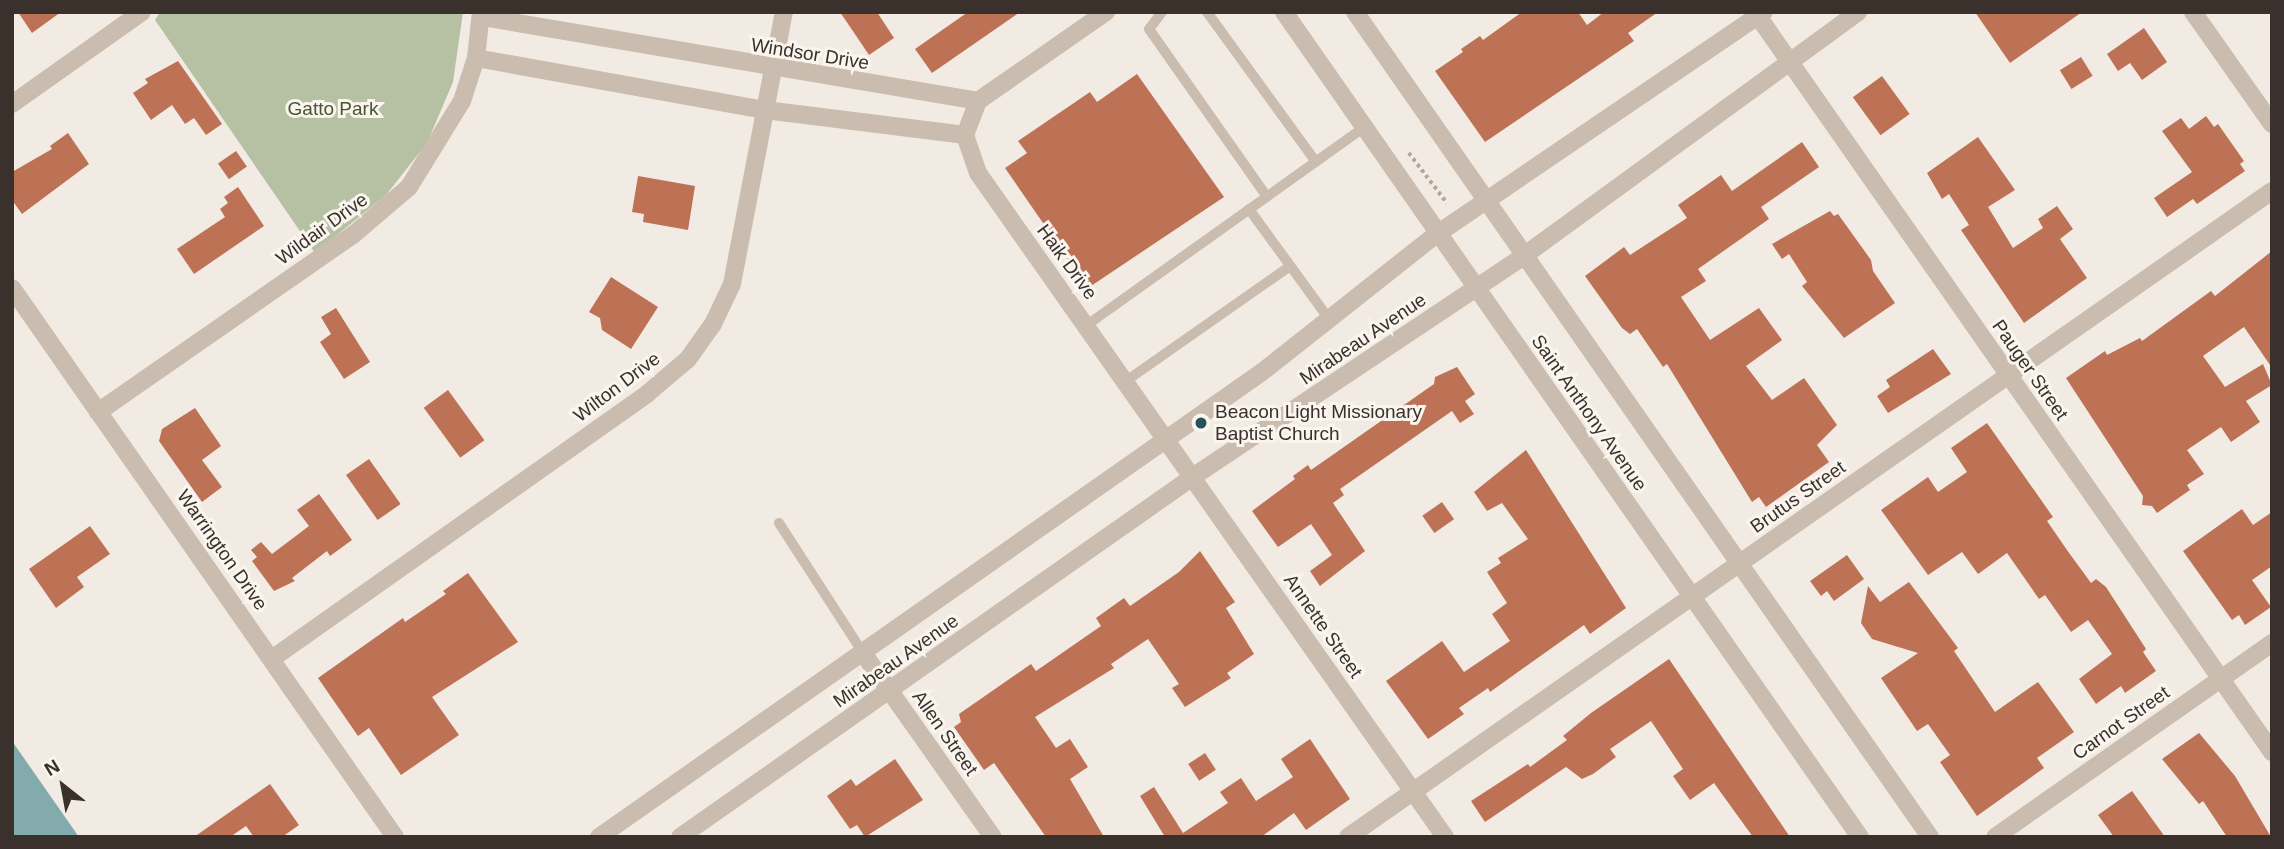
<!DOCTYPE html>
<html>
<head>
<meta charset="utf-8">
<style>
	body { margin:0 }
	#map { position:relative; width:2284px; height:849px; overflow:hidden; background:#f2ebe3; font-family:Arial,sans-serif }
	div>[style] { position:absolute }
	[style*='--x'] { left:calc(var(--x)*1px); top:calc(var(--y)*1px); width:calc(var(--w)*1px); rotate:calc(var(--a)*1deg) }
	.green>* { inset:0; background:#b6c1a3 }
	.water>* { inset:0; background:#83abae }
	.building>* { inset:0; background:#bd7256; transform-origin:0 0 }
	.path>* { height:3.5px; margin-top:-1.75px; transform-origin:0; background:repeating-linear-gradient(90deg,#b6a699 0 3.5px,transparent 0 7px) }
	.service>* { height:10px; margin:-5px; padding:0 5px; transform-origin:5px; border-radius:5px; background:#cabcaf }
	.minor>* { height:18px; margin:-9px; padding:0 9px; transform-origin:9px; border-radius:9px; background:#cabcaf }
	.tertiary>* { height:18px; margin:-9px; padding:0 9px; transform-origin:9px; border-radius:9px; background:#cabcaf }
	.dots>* { width:19px; height:19px; translate:-50% -50%; box-sizing:border-box; border:4px solid #faf5ef; border-radius:50% }
	span { translate:-50% -50%; white-space:nowrap; text-align:center; line-height:1.15; -webkit-text-stroke:6px #faf5ef; paint-order:stroke }
	.street-label { font-size:19px; color:#3a312c }
	.park-label { font-size:19px; color:#485632 }
	.poi-label { font-size:19px; color:#3a312c }
	.left { translate:0 -50%; text-align:left }
	.frame { position:absolute; inset:0; border:14px solid #3a312c; pointer-events:none }
	.north { position:absolute; left:28px; top:751px; width:70px; height:70px; -webkit-text-stroke:5px #faf5ef; paint-order:stroke; rotate:329deg; font-size:19px; font-weight:700; line-height:28px; text-align:center; color:#3a312c }
	.north::after { content:''; display:block; margin:auto; width:24px; height:32px; background:#3a312c; clip-path:polygon(50% 0,100% 100%,50% 72%,0 100%) }
</style>
</head>
<body>
<div id="map">
	<div class="green">
		<div style="clip-path:polygon(160px 12px,463px 12px,453px 82px,427px 143px,386px 195px,315px 253px,155px 20px)"></div>
	</div>
	<div class="water">
		<div style="clip-path:polygon(12px 741px,79px 837px,12px 837px)"></div>
	</div>
	<div class="building">
		<div style="clip-path:polygon(18px 12px,61px 12px,32px 33px)"></div>
		<div style="clip-path:polygon(840px 12px,877px 12px,894px 38px,869px 55px)"></div>
		<div style="clip-path:polygon(968px 12px,1020px 12px,932px 73px,915px 49px)"></div>
		<div style="clip-path:polygon(1522px 12px,1578px 12px,1587px 25px,1604px 12px,1658px 12px,1628px 33px,1634px 41px,1485px 142px,1435px 71px,1463px 52px,1461px 49px,1480px 36px,1483px 40px)"></div>
		<div style="clip-path:polygon(1975px 12px,2082px 12px,2010px 63px)"></div>
		<div style="clip-path:polygon(2144px 28px,2167px 62px,2142px 80px,2130px 63px,2118px 71px,2107px 54px)"></div>
		<div style="left:2081px;top:57px;width:22px;height:25px;rotate:58deg"></div>
		<div style="clip-path:polygon(178px 61px,222px 124px,206px 135px,194px 118px,185px 124px,172px 105px,151px 120px,133px 93px,148px 83px,145px 79px)"></div>
		<div style="clip-path:polygon(1137px 74px,1224px 197px,1088px 288px,1005px 168px,1027px 153px,1018px 141px,1090px 92px,1097px 102px)"></div>
		<div style="left:1882px;top:76px;width:47px;height:36px;rotate:54deg"></div>
		<div style="clip-path:polygon(2206px 116px,2214px 127px,2218px 124px,2244px 161px,2240px 164px,2245px 171px,2197px 204px,2193px 199px,2167px 217px,2154px 198px,2192px 172px,2162px 131px,2181px 118px,2189px 129px)"></div>
		<div style="clip-path:polygon(68px 133px,89px 164px,22px 214px,12px 200px,12px 172px,52px 149px,50px 146px)"></div>
		<div style="clip-path:polygon(1978px 137px,2015px 190px,1988px 207px,2013px 248px,2043px 228px,2038px 219px,2057px 206px,2073px 229px,2060px 239px,2087px 278px,2024px 323px,1961px 230px,1969px 225px,1949px 194px,1942px 199px,1927px 173px)"></div>
		<div style="clip-path:polygon(1802px 142px,1819px 167px,1761px 207px,1769px 219px,1698px 269px,1706px 281px,1681px 297px,1710px 340px,1759px 308px,1782px 340px,1746px 366px,1772px 400px,1804px 378px,1837px 425px,1817px 445px,1829px 462px,1766px 507px,1759px 497px,1752px 502px,1667px 364px,1663px 367px,1637px 329px,1630px 334px,1622px 328px,1585px 276px,1624px 247px,1630px 255px,1687px 218px,1678px 205px,1721px 175px,1732px 191px)"></div>
		<div style="left:236px;top:151px;width:19px;height:22px;rotate:55deg"></div>
		<div style="clip-path:polygon(638px 176px,695px 186px,688px 230px,643px 222px,644px 214px,632px 212px)"></div>
		<div style="clip-path:polygon(238px 187px,264px 226px,194px 274px,177px 249px,225px 217px,220px 209px,228px 203px,224px 197px)"></div>
		<div style="clip-path:polygon(1830px 211px,1834px 216px,1838px 214px,1871px 260px,1873px 271px,1895px 303px,1844px 338px,1802px 286px,1807px 282px,1789px 254px,1782px 259px,1772px 244px)"></div>
		<div style="clip-path:polygon(2272px 251px,2272px 368px,2244px 327px,2203px 356px,2225px 387px,2263px 364px,2272px 385px,2246px 401px,2260px 422px,2231px 442px,2221px 427px,2187px 450px,2204px 474px,2187px 485px,2190px 490px,2157px 513px,2152px 506px,2142px 505px,2143px 496px,2066px 378px,2105px 351px,2107px 355px,2140px 338px,2142px 341px,2211px 291px,2215px 296px)"></div>
		<div style="clip-path:polygon(611px 277px,658px 307px,631px 349px,602px 330px,600px 318px,589px 312px)"></div>
		<div style="clip-path:polygon(336px 308px,370px 362px,344px 379px,320px 342px,331px 334px,321px 317px)"></div>
		<div style="clip-path:polygon(1933px 349px,1951px 374px,1888px 413px,1877px 396px,1890px 387px,1886px 380px)"></div>
		<div style="clip-path:polygon(1457px 367px,1475px 394px,1465px 401px,1474px 414px,1460px 423px,1452px 411px,1340px 489px,1344px 495px,1333px 503px,1365px 551px,1320px 586px,1310px 571px,1332px 555px,1311px 524px,1278px 547px,1252px 511px,1295px 479px,1293px 476px,1308px 465px,1311px 470px,1434px 384px,1435px 377px)"></div>
		<div style="left:448px;top:390px;width:62px;height:30px;rotate:54deg"></div>
		<div style="clip-path:polygon(195px 408px,221px 446px,202px 460px,222px 487px,202px 502px,159px 441px,162px 429px)"></div>
		<div style="clip-path:polygon(1987px 423px,2053px 517px,2047px 521px,2067px 550px,2091px 583px,2096px 579px,2106px 587px,2146px 649px,2143px 652px,2156px 671px,2125px 693px,2121px 686px,2096px 704px,2079px 679px,2112px 654px,2088px 620px,2071px 632px,2045px 595px,2039px 599px,2007px 553px,1978px 574px,1962px 552px,1928px 575px,1881px 510px,1928px 477px,1938px 492px,1967px 472px,1951px 448px)"></div>
		<div style="clip-path:polygon(1526px 450px,1626px 608px,1590px 634px,1584px 625px,1490px 692px,1488px 688px,1459px 708px,1464px 714px,1428px 739px,1386px 681px,1442px 641px,1464px 672px,1510px 641px,1492px 614px,1507px 603px,1487px 572px,1501px 563px,1498px 558px,1528px 539px,1502px 503px,1487px 511px,1474px 492px)"></div>
		<div style="left:369px;top:459px;width:55px;height:28px;rotate:55deg"></div>
		<div style="clip-path:polygon(319px 494px,352px 540px,330px 556px,327px 551px,292px 578px,295px 581px,274px 591px,252px 561px,257px 557px,251px 550px,261px 542px,272px 554px,309px 526px,297px 510px)"></div>
		<div style="left:1442px;top:502px;width:21px;height:24px;rotate:55deg"></div>
		<div style="clip-path:polygon(2242px 509px,2253px 525px,2272px 512px,2272px 566px,2252px 580px,2271px 607px,2245px 625px,2239px 615px,2232px 620px,2183px 551px)"></div>
		<div style="clip-path:polygon(90px 526px,110px 554px,77px 577px,84px 587px,56px 608px,29px 569px)"></div>
		<div style="clip-path:polygon(1200px 551px,1235px 602px,1226px 608px,1254px 654px,1227px 673px,1231px 678px,1185px 707px,1172px 688px,1179px 684px,1148px 639px,1111px 664px,1114px 668px,1035px 717px,1056px 748px,1070px 739px,1088px 767px,1070px 779px,1104px 837px,1046px 837px,994px 763px,984px 770px,954px 727px,961px 722px,959px 714px,1031px 664px,1036px 671px,1101px 626px,1096px 618px,1124px 598px,1130px 606px,1179px 572px)"></div>
		<div style="clip-path:polygon(1847px 555px,1864px 579px,1834px 601px,1827px 591px,1821px 596px,1810px 581px)"></div>
		<div style="clip-path:polygon(468px 573px,518px 642px,432px 697px,459px 735px,401px 775px,369px 728px,358px 736px,318px 678px,403px 618px,405px 622px,446px 594px,443px 591px)"></div>
		<div style="clip-path:polygon(1909px 582px,1958px 648px,1954px 651px,1995px 712px,2038px 682px,2074px 732px,2037px 758px,2044px 768px,1977px 816px,1940px 762px,1950px 755px,1928px 724px,1917px 731px,1881px 678px,1918px 653px,1872px 639px,1861px 623px,1868px 586px,1880px 602px)"></div>
		<div style="clip-path:polygon(1669px 659px,1790px 837px,1753px 837px,1714px 783px,1690px 800px,1673px 776px,1683px 769px,1651px 721px,1610px 749px,1616px 757px,1593px 774px,1582px 779px,1566px 767px,1485px 822px,1471px 801px,1528px 764px,1530px 767px,1567px 740px,1563px 736px,1591px 713px)"></div>
		<div style="clip-path:polygon(2199px 733px,2235px 776px,2271px 837px,2227px 837px,2203px 801px,2199px 804px,2162px 759px)"></div>
		<div style="clip-path:polygon(1310px 739px,1350px 799px,1306px 830px,1294px 813px,1261px 837px,1165px 837px,1140px 796px,1154px 787px,1183px 833px,1228px 803px,1220px 792px,1241px 778px,1256px 801px,1293px 777px,1281px 759px)"></div>
		<div style="left:1205px;top:753px;width:20px;height:20px;rotate:57deg"></div>
		<div style="clip-path:polygon(895px 759px,923px 800px,865px 837px,857px 825px,850px 829px,827px 796px,851px 779px,856px 786px)"></div>
		<div style="clip-path:polygon(270px 784px,299px 825px,282px 837px,254px 837px,246px 826px,230px 837px,194px 837px)"></div>
		<div style="clip-path:polygon(2132px 791px,2165px 837px,2114px 837px,2098px 815px)"></div>
	</div>
	<div class="path">
		<div style="--x:1409;--y:153;--w:63;--a:52.8"></div>
	</div>
	<div class="service">
		<div style="--x:1162;--y:12;--w:21;--a:127"></div>
		<div style="--x:1149;--y:29;--w:205;--a:54.9"></div>
		<div style="--x:1207;--y:12;--w:185;--a:54"></div>
		<div style="--x:1249;--y:209;--w:136;--a:54"></div>
		<div style="--x:1087;--y:325;--w:339;--a:-35.5"></div>
		<div style="--x:1126;--y:381;--w:200;--a:-35"></div>
		<div style="--x:779;--y:523;--w:155;--a:57.1"></div>
	</div>
	<div class="minor">
		<div style="--x:1284;--y:12;--w:1006;--a:55.08"></div>
		<div style="--x:1355;--y:12;--w:1006;--a:55.12"></div>
		<div style="--x:1755;--y:12;--w:903;--a:55.06"></div>
		<div style="--x:2193;--y:12;--w:137;--a:54.8"></div>
		<div style="--x:482;--y:17;--w:503;--a:9.61"></div>
		<div style="--x:978;--y:101;--w:156;--a:-34.8"></div>
		<div style="--x:476;--y:58;--w:294;--a:10.2"></div>
		<div style="--x:765;--y:110;--w:202;--a:7.1"></div>
		<div style="--x:978;--y:101;--w:36;--a:111"></div>
		<div style="--x:965;--y:135;--w:40;--a:71.1"></div>
		<div style="--x:978;--y:173;--w:812;--a:54.88"></div>
		<div style="--x:12;--y:104;--w:159;--a:-35.3"></div>
		<div style="--x:12;--y:288;--w:669;--a:55.1"></div>
		<div style="--x:98;--y:412;--w:310;--a:-34.8"></div>
		<div style="--x:353;--y:235;--w:74;--a:-40.6"></div>
		<div style="--x:409;--y:187;--w:101;--a:-58.4"></div>
		<div style="--x:462;--y:101;--w:45;--a:-72"></div>
		<div style="--x:476;--y:58;--w:46;--a:-83.8"></div>
		<div style="--x:863;--y:653;--w:225;--a:54.8"></div>
		<div style="--x:273;--y:658;--w:459;--a:-35.2"></div>
		<div style="--x:648;--y:393;--w:52;--a:-40.4"></div>
		<div style="--x:688;--y:359;--w:43;--a:-54.5"></div>
		<div style="--x:713;--y:324;--w:44;--a:-64.6"></div>
		<div style="--x:732;--y:284;--w:277;--a:-79.2"></div>
		<div style="--x:1348;--y:837;--w:1127;--a:-34.96"></div>
		<div style="--x:1995;--y:837;--w:338;--a:-35"></div>
	</div>
	<div class="tertiary">
		<div style="--x:599;--y:837;--w:810;--a:-35.04"></div>
		<div style="--x:1262;--y:372;--w:223;--a:-38.3"></div>
		<div style="--x:1437;--y:234;--w:395;--a:-34.2"></div>
		<div style="--x:680;--y:837;--w:628;--a:-35.08"></div>
		<div style="--x:1194;--y:476;--w:398;--a:-33.7"></div>
		<div style="--x:1525;--y:255;--w:412;--a:-36.1"></div>
	</div>
	<div class="dots">
		<div style="left:1201px;top:423px;background:#245459"></div>
	</div>
	<div class="street-label">
		<span style="left:810px;top:54px;rotate:9deg">Windsor Drive</span>
		<span style="left:322px;top:229px;rotate:-36deg">Wildair Drive</span>
		<span style="left:1067px;top:262px;rotate:54deg">Haik Drive</span>
		<span style="left:1363px;top:339px;rotate:-34deg">Mirabeau Avenue</span>
		<span style="left:2030px;top:370px;rotate:55deg">Pauger Street</span>
		<span style="left:617px;top:387px;rotate:-37deg">Wilton Drive</span>
		<span style="left:1589px;top:413px;rotate:55deg">Saint Anthony Avenue</span>
		<span style="left:1798px;top:497px;rotate:-35deg">Brutus Street</span>
		<span style="left:222px;top:550px;rotate:55deg">Warrington Drive</span>
		<span style="left:1323px;top:626px;rotate:55deg">Annette Street</span>
		<span style="left:896px;top:661px;rotate:-35deg">Mirabeau Avenue</span>
		<span style="left:2121px;top:723px;rotate:-35deg">Carnot Street</span>
		<span style="left:945px;top:733px;rotate:55deg">Allen Street</span>
	</div>
	<div class="park-label">
		<span style="left:333px;top:109px">Gatto Park</span>
	</div>
	<div class="poi-label">
		<span class="left" style="left:1215px;top:423px">Beacon Light Missionary<br>Baptist Church</span>
	</div>
	<div class="frame"></div>
	<div class="north">N</div>
</div>
</body>
</html>
